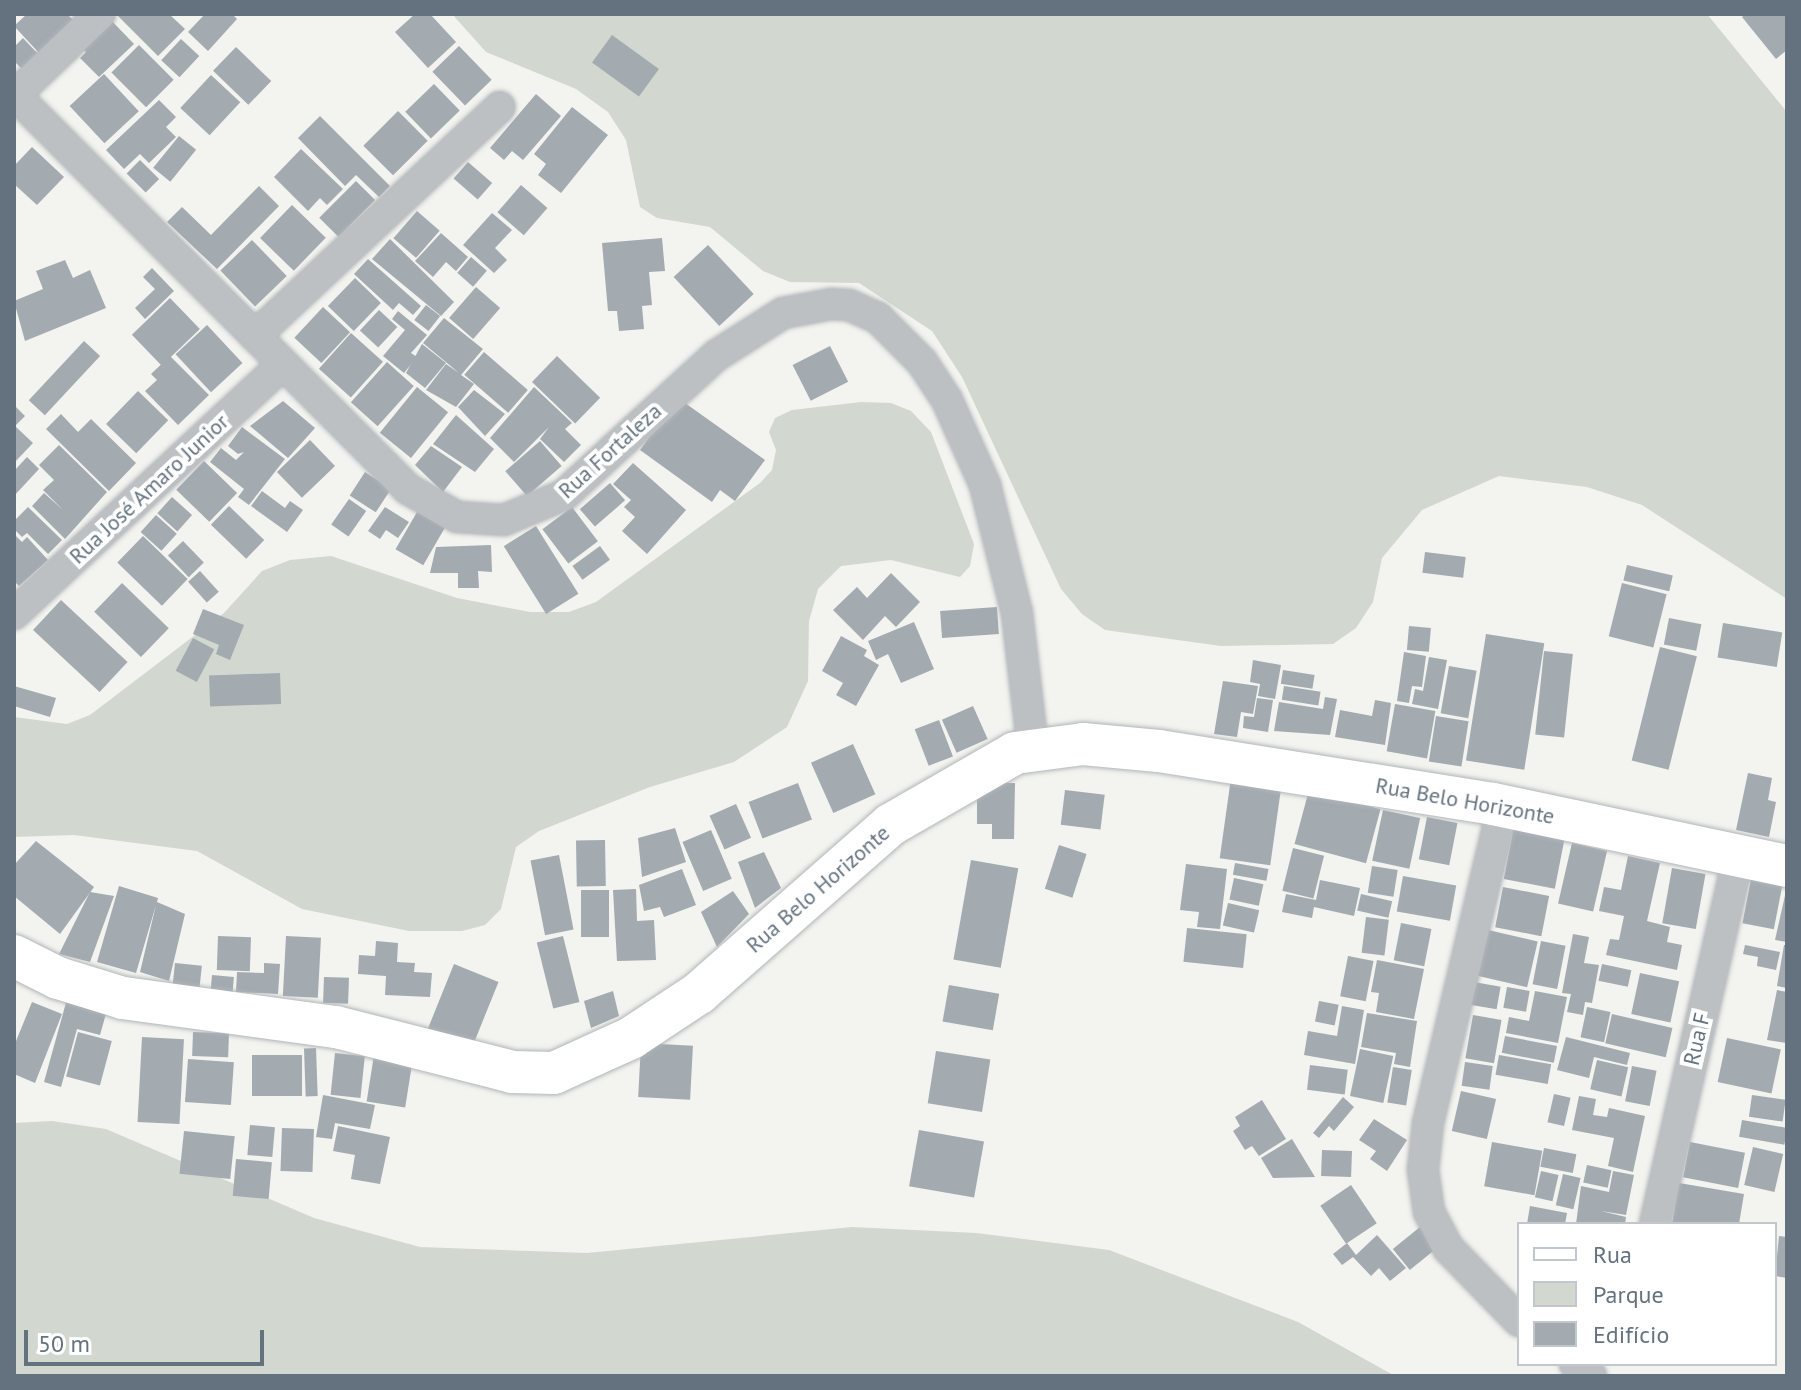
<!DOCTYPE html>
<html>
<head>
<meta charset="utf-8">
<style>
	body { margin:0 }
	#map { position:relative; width:1801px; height:1390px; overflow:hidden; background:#f3f3ef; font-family:"PT Sans",sans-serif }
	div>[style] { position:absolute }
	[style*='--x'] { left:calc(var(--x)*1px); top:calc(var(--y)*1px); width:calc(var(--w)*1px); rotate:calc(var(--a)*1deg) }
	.green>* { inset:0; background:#d2d8cf }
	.building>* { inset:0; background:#a3aab0; transform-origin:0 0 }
	.roads { filter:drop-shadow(0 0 2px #b1b5b9) drop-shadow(0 0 2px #b1b5b9) }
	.street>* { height:30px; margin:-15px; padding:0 15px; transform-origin:15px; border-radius:15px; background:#bcc0c3 }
	.secondary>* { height:42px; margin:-21px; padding:0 21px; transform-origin:21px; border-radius:21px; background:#fff }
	span { translate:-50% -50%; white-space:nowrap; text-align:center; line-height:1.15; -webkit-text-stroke:8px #fff; paint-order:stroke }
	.street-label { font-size:22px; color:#64727f }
	.frame { position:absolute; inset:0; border:16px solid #64727f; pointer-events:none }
	.legend { position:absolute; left:1517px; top:1222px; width:260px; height:144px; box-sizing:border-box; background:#fff; border:2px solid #c1c7cc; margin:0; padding:10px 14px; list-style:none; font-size:24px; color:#64727f }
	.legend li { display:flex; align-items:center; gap:16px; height:40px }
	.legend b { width:40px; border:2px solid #c1c7cc }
	.scale { position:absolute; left:24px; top:1330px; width:240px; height:36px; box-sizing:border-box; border:4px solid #64727f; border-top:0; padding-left:10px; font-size:24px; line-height:28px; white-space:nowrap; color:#64727f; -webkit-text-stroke:6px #fff; paint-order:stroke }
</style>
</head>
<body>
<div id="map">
	<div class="green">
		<div style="clip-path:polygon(452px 14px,1707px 14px,1787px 112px,1787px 599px,1642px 505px,1587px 487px,1499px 476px,1422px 510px,1382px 558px,1373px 602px,1356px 628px,1333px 644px,1221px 646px,1105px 630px,1082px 614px,1061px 589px,962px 377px,932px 331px,859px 283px,790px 282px,763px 271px,710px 227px,657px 218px,640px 207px,626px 140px,608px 112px,576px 89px,486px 52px)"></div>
		<div style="clip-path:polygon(861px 402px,891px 403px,911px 411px,931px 432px,974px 544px,970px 566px,960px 577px,891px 560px,841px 566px,818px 589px,809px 621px,808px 681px,787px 727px,734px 762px,650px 787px,539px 831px,516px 847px,501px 909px,485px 925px,462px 931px,409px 931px,302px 909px,197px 851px,74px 835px,14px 837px,14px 717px,67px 724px,90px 715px,224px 613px,262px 571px,290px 560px,331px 556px,457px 598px,530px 612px,569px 612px,596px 602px,760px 483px,772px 470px,776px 450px,769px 432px,775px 418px,792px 410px)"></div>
		<div style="clip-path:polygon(52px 1121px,106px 1129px,314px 1218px,420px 1247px,587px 1253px,852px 1227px,976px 1233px,1109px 1250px,1298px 1322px,1395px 1376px,14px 1376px,14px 1123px)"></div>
	</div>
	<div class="building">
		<div style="clip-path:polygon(27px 14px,67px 14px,74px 21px,40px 54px,14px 26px)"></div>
		<div style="clip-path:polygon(116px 14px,169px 14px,185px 29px,158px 56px)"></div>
		<div style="clip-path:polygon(205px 14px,232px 14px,237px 19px,208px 51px,188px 32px)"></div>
		<div style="clip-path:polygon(415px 14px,430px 14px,456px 42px,428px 68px,395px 32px)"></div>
		<div style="clip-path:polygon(1746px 14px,1787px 14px,1787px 50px,1776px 59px,1742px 17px)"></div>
		<div style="clip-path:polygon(108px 17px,134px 44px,99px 77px,80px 58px,86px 52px,78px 45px)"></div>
		<div style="left:612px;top:35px;width:58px;height:34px;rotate:36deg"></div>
		<div style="clip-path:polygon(23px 38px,38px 54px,22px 69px,14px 61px,14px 47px)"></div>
		<div style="left:181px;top:39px;width:25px;height:29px;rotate:43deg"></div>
		<div style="left:139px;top:45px;width:49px;height:39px;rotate:45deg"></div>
		<div style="left:459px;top:46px;width:47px;height:37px;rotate:46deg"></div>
		<div style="left:236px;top:47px;width:49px;height:33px;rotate:44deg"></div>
		<div style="left:104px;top:74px;width:51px;height:47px;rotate:47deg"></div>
		<div style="left:211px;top:75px;width:40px;height:45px;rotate:43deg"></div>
		<div style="left:434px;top:84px;width:37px;height:40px;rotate:46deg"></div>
		<div style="clip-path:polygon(536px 94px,561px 116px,523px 160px,512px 151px,504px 160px,490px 148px)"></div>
		<div style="clip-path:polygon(159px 100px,176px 117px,166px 127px,176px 137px,149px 163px,140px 154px,124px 169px,106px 150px)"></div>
		<div style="clip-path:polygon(572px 107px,608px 135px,561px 193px,538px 175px,546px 164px,534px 154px)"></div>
		<div style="left:398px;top:111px;width:42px;height:49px;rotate:45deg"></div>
		<div style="clip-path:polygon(320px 116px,390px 186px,379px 197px,356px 175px,345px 186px,298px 138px)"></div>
		<div style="left:179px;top:136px;width:22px;height:41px;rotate:39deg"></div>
		<div style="clip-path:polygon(32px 147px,64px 177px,37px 205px,14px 184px,14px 166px)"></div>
		<div style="clip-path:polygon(301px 149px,343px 189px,327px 205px,320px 198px,308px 211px,274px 177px)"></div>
		<div style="left:140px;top:160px;width:27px;height:19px;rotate:45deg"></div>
		<div style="left:468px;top:162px;width:32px;height:22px;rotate:41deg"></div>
		<div style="left:356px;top:181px;width:27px;height:52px;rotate:45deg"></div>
		<div style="left:521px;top:185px;width:35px;height:36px;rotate:41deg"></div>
		<div style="clip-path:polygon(259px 186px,279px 206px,217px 269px,167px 222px,182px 207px,211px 235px)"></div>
		<div style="left:292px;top:205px;width:47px;height:46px;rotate:44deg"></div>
		<div style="left:417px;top:211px;width:30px;height:36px;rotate:41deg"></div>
		<div style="clip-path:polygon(492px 213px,512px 230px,495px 248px,507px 260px,494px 273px,463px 245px)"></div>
		<div style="clip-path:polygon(441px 233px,468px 257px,456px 271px,446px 262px,433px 277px,415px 261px)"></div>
		<div style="clip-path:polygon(662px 238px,665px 271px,649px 272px,652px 305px,642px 306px,644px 329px,619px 331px,617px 311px,608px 311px,602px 243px)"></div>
		<div style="clip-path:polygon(390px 239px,454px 302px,441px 316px,372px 259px)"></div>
		<div style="left:252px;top:240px;width:50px;height:44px;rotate:46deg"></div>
		<div style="left:708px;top:245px;width:67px;height:47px;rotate:47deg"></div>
		<div style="left:471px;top:257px;width:21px;height:21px;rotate:41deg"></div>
		<div style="clip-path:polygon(368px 259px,421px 306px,413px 315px,399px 303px,393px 310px,354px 274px)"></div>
		<div style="clip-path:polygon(65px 260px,73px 278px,90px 270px,106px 308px,25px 341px,14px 301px,43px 289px,36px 271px)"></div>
		<div style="clip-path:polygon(152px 268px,174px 291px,145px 319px,135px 308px,155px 289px,143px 277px)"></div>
		<div style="left:355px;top:278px;width:36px;height:39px;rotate:44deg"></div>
		<div style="left:476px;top:287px;width:32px;height:41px;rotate:41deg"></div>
		<div style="left:170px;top:298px;width:43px;height:53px;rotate:46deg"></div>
		<div style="left:426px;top:305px;width:18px;height:19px;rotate:38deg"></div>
		<div style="left:323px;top:307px;width:37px;height:42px;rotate:43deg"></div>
		<div style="left:379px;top:310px;width:25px;height:28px;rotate:43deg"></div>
		<div style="clip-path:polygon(398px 311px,427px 335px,411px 353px,417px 357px,404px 373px,383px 356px,405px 330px,392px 319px)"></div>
		<div style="clip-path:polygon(444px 318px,483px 349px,461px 375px,474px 384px,456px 407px,426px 390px,446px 364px,459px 373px,423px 343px)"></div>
		<div style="left:207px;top:325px;width:52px;height:43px;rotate:47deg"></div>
		<div style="left:351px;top:333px;width:43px;height:48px;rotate:42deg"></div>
		<div style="left:84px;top:341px;width:22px;height:81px;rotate:43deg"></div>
		<div style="clip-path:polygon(422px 344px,446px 363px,425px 388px,406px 373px)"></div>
		<div style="left:830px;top:346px;width:40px;height:42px;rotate:63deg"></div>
		<div style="left:484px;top:352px;width:58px;height:30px;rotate:41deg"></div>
		<div style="clip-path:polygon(170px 356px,209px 395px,178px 425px,145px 391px,157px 380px,151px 374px)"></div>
		<div style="left:557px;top:356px;width:60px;height:36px;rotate:44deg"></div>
		<div style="left:387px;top:362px;width:36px;height:54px;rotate:42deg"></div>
		<div style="left:417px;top:387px;width:40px;height:59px;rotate:39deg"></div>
		<div style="clip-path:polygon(534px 387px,572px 423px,565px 429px,581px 445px,564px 462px,540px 439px,549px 427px,514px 462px,490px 438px)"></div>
		<div style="clip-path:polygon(474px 390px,505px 414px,485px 436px,458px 407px)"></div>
		<div style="left:138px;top:391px;width:42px;height:46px;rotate:44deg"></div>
		<div style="clip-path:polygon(678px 398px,765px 460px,735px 501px,720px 490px,712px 502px,640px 450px)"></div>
		<div style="clip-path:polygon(283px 401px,315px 428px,288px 458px,250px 426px)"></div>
		<div style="clip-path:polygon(14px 405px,25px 416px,15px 426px,33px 443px,14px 463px)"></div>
		<div style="clip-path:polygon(61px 414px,78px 432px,91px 419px,136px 463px,109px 491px,46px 429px)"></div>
		<div style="clip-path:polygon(456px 415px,494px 449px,475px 472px,433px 444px)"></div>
		<div style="clip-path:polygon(242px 427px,285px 459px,249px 505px,238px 497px,244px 489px,210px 462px,221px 448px,236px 460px,244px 452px,238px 454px,228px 446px)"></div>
		<div style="left:310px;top:440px;width:36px;height:46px;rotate:46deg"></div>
		<div style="left:540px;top:441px;width:33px;height:46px;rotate:49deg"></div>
		<div style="clip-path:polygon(59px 445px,107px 492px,65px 539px,32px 506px,44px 493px,63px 510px,43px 490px,54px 480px,39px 465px)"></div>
		<div style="clip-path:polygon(431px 446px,462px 467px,443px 492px,415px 465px)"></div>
		<div style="clip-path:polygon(27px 457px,39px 469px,14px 496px,14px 471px)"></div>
		<div style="left:204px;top:461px;width:46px;height:40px;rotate:44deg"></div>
		<div style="clip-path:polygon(633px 463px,686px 510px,647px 554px,622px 531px,635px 517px,624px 507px,631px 500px,613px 484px)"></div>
		<div style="left:365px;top:472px;width:31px;height:28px;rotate:33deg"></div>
		<div style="left:610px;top:483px;width:23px;height:40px;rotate:49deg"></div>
		<div style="clip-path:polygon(262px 491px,285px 508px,290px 501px,303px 510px,287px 532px,251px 506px)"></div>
		<div style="left:172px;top:497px;width:27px;height:22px;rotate:42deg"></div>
		<div style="left:349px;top:499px;width:21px;height:31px;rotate:35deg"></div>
		<div style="left:229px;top:506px;width:49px;height:26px;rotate:44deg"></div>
		<div style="clip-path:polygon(28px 507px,62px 540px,48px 554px,27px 533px,22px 537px,14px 529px,14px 521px)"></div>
		<div style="clip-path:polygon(385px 507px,409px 522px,398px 538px,386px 530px,380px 539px,368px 531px)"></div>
		<div style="left:572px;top:507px;width:43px;height:37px;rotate:53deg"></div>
		<div style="left:417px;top:512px;width:32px;height:43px;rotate:30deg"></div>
		<div style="left:156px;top:515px;width:28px;height:23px;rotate:42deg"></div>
		<div style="left:536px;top:526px;width:80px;height:38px;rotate:58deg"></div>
		<div style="clip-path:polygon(14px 534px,22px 542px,27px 537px,48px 560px,19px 586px,14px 581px)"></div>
		<div style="left:143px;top:536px;width:62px;height:37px;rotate:44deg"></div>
		<div style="left:183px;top:541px;width:30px;height:21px;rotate:46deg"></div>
		<div style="clip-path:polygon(491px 545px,492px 572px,478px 571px,479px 588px,458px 588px,458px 573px,430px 573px,436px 547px)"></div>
		<div style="left:600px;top:546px;width:17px;height:34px;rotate:54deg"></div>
		<div style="left:1425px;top:552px;width:41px;height:21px;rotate:7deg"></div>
		<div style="left:1627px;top:565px;width:47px;height:16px;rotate:13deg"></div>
		<div style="left:200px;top:571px;width:28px;height:16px;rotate:48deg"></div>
		<div style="clip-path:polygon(891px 573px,920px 602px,896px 627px,885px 616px,863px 640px,833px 610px,857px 587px,867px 598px)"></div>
		<div style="left:122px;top:583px;width:65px;height:40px;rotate:44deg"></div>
		<div style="left:1622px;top:583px;width:46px;height:55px;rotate:14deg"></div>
		<div style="left:61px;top:600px;width:91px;height:41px;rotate:43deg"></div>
		<div style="left:997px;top:607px;width:27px;height:57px;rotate:86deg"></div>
		<div style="clip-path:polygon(203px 609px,244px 625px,230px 660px,216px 654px,219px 645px,193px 634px)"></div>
		<div style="left:1669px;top:618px;width:33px;height:27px;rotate:11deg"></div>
		<div style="clip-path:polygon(914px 622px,934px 669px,901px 683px,888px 654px,876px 660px,868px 641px)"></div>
		<div style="left:1723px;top:623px;width:60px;height:35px;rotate:9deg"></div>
		<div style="left:1409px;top:626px;width:22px;height:24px;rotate:5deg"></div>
		<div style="left:1486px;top:634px;width:59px;height:128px;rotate:9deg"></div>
		<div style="clip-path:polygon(841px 636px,867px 650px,864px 656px,879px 665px,856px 706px,836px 695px,843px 683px,822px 671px)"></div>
		<div style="left:193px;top:638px;width:24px;height:37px;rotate:28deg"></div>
		<div style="left:1660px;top:647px;width:38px;height:117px;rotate:14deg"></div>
		<div style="left:1544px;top:651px;width:29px;height:84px;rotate:6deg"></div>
		<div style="clip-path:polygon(1404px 652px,1426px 656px,1422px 687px,1412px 686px,1409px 703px,1397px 701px)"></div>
		<div style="clip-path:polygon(1429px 657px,1447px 660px,1438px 709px,1412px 704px,1415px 689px,1423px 691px)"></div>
		<div style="clip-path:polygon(1253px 660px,1281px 665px,1275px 699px,1258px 696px,1260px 684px,1250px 682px)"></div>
		<div style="left:1449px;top:666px;width:28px;height:48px;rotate:10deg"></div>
		<div style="left:1283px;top:670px;width:32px;height:14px;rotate:9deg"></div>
		<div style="left:280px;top:673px;width:31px;height:71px;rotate:88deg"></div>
		<div style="clip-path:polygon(1223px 681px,1258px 686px,1253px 714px,1241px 712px,1237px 737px,1214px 734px)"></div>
		<div style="clip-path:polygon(14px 686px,56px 698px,50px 717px,14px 706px)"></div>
		<div style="left:1284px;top:686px;width:37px;height:14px;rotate:9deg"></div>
		<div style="clip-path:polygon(1325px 697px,1337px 699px,1330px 735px,1274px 731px,1279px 702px,1323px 709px)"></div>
		<div style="clip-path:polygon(1257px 698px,1273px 700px,1268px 732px,1243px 728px,1244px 716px,1254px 717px)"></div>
		<div style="clip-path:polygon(1375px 700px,1391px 703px,1385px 745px,1335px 737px,1340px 710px,1372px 716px)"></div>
		<div style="left:1395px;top:704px;width:41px;height:48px;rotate:10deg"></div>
		<div style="left:973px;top:706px;width:36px;height:34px;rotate:66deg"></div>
		<div style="left:1436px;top:716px;width:33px;height:46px;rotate:9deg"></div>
		<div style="left:939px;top:720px;width:39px;height:26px;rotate:69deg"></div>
		<div style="left:853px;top:744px;width:55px;height:46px;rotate:66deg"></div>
		<div style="clip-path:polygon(1748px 773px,1772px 778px,1768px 800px,1776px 802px,1769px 837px,1736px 830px)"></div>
		<div style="left:1231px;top:778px;width:51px;height:81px;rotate:8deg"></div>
		<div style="left:798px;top:783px;width:39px;height:53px;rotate:69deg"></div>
		<div style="clip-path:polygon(977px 783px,1015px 783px,1014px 839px,992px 839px,992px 824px,977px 824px)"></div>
		<div style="left:1065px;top:790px;width:40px;height:35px;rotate:7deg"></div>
		<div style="left:1309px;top:790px;width:74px;height:56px;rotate:15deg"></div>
		<div style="left:736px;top:804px;width:37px;height:29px;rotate:66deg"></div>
		<div style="left:1383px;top:810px;width:38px;height:52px;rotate:12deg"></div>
		<div style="left:1427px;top:817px;width:31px;height:43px;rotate:11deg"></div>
		<div style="left:1515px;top:821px;width:52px;height:59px;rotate:11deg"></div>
		<div style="clip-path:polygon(675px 828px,686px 862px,642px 877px,638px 838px)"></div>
		<div style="left:711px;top:830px;width:53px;height:31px;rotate:67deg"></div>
		<div style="left:605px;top:840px;width:46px;height:29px;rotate:89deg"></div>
		<div style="clip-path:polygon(36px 841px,94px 887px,60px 934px,14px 896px,14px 865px)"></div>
		<div style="left:1572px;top:843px;width:36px;height:62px;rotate:13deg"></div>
		<div style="left:1059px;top:845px;width:29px;height:46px;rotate:18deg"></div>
		<div style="left:1293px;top:848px;width:32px;height:44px;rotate:14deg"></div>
		<div style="clip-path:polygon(764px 852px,781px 888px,755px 908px,738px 862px)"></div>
		<div style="left:559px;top:855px;width:76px;height:29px;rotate:79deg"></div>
		<div style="clip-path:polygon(1628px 856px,1660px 863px,1647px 921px,1670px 927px,1667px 942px,1682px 945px,1677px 970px,1606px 955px,1610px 939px,1619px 940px,1624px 916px,1599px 911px,1604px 887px,1621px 890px)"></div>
		<div style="left:971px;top:860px;width:48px;height:101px;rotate:10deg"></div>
		<div style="left:1235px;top:863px;width:34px;height:12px;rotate:10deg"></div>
		<div style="clip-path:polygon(1186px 864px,1227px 869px,1220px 929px,1197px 927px,1199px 912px,1180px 910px)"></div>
		<div style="left:1372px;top:866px;width:26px;height:27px;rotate:9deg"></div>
		<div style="left:1672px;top:868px;width:34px;height:56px;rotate:10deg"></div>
		<div style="clip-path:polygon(682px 869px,696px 905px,664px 917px,660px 907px,644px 911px,639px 885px)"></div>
		<div style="left:1403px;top:876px;width:54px;height:36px;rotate:10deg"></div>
		<div style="left:1234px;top:878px;width:30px;height:22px;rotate:12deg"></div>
		<div style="left:1751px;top:879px;width:32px;height:45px;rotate:11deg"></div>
		<div style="clip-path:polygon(1320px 880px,1360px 888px,1354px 916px,1314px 907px,1312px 918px,1282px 912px,1286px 894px,1316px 900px)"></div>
		<div style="clip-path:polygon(119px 886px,158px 898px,157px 902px,185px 914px,169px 981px,140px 972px,156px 905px,136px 973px,97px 962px)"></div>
		<div style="left:1503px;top:887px;width:47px;height:41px;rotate:11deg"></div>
		<div style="clip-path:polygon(636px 889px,637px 921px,654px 920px,656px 960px,617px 961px,613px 890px)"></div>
		<div style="left:581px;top:890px;width:28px;height:47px"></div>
		<div style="clip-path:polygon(733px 891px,749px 914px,717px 947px,701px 912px)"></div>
		<div style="clip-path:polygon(1786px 891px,1787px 891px,1787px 942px,1775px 940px)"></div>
		<div style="clip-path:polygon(90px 892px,114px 896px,90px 962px,59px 954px)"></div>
		<div style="left:1361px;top:894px;width:32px;height:17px;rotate:13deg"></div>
		<div style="left:1228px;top:903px;width:32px;height:23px;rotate:13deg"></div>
		<div style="left:1366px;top:917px;width:23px;height:36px;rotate:7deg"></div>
		<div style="left:1401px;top:923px;width:31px;height:38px;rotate:11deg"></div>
		<div style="left:1187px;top:928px;width:60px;height:34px;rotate:6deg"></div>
		<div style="left:1488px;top:930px;width:51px;height:47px;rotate:13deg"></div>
		<div style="clip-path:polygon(1573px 934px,1589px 937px,1584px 963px,1599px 965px,1592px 1003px,1585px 1002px,1583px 1015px,1567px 1012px,1571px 994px,1562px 993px)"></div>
		<div style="left:218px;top:936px;width:33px;height:34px;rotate:2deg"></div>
		<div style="left:286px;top:936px;width:35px;height:60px;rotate:3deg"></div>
		<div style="left:563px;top:936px;width:68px;height:27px;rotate:76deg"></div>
		<div style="clip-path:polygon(376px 941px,398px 943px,397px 962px,415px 963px,414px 972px,432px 973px,430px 997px,385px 995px,386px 976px,358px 974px,359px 955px,375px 956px)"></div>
		<div style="left:1541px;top:941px;width:25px;height:44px;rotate:11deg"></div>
		<div style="clip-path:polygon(1745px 945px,1780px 952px,1776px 970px,1757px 966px,1758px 957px,1743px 954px)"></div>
		<div style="clip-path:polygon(1784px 945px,1787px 945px,1787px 988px,1777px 986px)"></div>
		<div style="left:1348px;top:956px;width:26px;height:41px;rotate:11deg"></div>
		<div style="clip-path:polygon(1377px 960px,1424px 969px,1414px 1019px,1376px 1012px,1379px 993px,1371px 992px)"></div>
		<div style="left:175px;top:963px;width:27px;height:23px;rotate:6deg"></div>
		<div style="clip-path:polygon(264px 963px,280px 964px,278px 994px,236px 992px,237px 972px,264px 973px)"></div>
		<div style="left:454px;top:964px;width:48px;height:70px;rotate:22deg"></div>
		<div style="left:1602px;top:964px;width:30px;height:17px;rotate:12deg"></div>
		<div style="left:1640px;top:973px;width:40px;height:42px;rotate:12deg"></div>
		<div style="left:212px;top:975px;width:22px;height:18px;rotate:5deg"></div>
		<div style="left:324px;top:977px;width:25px;height:26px;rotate:2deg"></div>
		<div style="left:1474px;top:982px;width:27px;height:23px;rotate:10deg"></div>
		<div style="left:949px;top:985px;width:51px;height:37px;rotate:10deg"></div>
		<div style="left:1507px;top:987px;width:23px;height:21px;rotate:10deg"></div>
		<div style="clip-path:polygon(1777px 990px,1787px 992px,1787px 1043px,1767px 1040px)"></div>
		<div style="clip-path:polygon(613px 991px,619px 1016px,591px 1028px,584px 1001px)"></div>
		<div style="clip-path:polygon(1535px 991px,1567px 997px,1558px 1043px,1506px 1033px,1509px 1017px,1529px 1021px)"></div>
		<div style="clip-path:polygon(67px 999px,107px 1010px,100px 1035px,77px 1029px,61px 1087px,44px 1082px)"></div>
		<div style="left:1319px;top:1001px;width:20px;height:21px;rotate:11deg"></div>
		<div style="clip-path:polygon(32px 1002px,62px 1014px,35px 1083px,14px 1074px,14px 1046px)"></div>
		<div style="clip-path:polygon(1342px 1006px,1364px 1010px,1355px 1064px,1304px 1055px,1308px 1031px,1337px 1036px)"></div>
		<div style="left:1587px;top:1007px;width:24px;height:31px;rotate:12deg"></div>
		<div style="clip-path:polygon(1367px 1013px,1417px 1021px,1410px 1067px,1394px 1064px,1396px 1053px,1361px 1047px)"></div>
		<div style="left:1612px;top:1014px;width:62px;height:30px;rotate:13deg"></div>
		<div style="left:1473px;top:1015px;width:29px;height:44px;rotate:10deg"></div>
		<div style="left:78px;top:1032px;width:35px;height:46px;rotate:15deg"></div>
		<div style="left:193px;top:1032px;width:36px;height:24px;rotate:2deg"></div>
		<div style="left:1505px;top:1036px;width:53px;height:17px;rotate:11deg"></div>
		<div style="left:142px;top:1037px;width:42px;height:85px;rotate:3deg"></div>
		<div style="clip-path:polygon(1566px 1037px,1630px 1053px,1627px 1065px,1594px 1057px,1589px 1078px,1557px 1070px)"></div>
		<div style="left:1727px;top:1038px;width:55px;height:45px;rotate:12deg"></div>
		<div style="left:641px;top:1043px;width:52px;height:54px;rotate:3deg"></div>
		<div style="left:316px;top:1048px;width:48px;height:12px;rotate:88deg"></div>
		<div style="left:1360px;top:1049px;width:34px;height:48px;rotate:12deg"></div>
		<div style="left:936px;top:1051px;width:55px;height:53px;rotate:9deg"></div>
		<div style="left:335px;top:1053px;width:30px;height:42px;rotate:6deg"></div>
		<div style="left:252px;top:1055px;width:50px;height:41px"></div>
		<div style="left:374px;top:1055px;width:39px;height:47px;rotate:9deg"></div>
		<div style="left:1499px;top:1055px;width:53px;height:20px;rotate:10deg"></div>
		<div style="left:188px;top:1059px;width:46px;height:43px;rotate:4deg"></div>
		<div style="left:1597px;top:1060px;width:32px;height:30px;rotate:13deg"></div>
		<div style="left:1465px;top:1062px;width:28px;height:24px;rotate:8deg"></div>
		<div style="left:1310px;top:1065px;width:38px;height:25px;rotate:7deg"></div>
		<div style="left:1632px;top:1066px;width:25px;height:36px;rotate:11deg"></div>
		<div style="left:1393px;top:1067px;width:19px;height:36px;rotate:9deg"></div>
		<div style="left:1461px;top:1091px;width:36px;height:41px;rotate:13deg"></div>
		<div style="left:1554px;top:1094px;width:17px;height:29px;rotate:13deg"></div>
		<div style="clip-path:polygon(323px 1095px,375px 1105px,370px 1129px,335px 1123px,332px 1139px,316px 1137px)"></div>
		<div style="left:1752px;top:1095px;width:34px;height:22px;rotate:8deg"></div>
		<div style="clip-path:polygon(1579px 1096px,1596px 1099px,1593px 1115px,1607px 1117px,1609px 1108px,1645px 1116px,1633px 1172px,1608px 1166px,1614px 1138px,1572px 1130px)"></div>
		<div style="clip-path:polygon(1343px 1097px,1354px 1107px,1334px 1131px,1329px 1126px,1319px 1138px,1313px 1133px)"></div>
		<div style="clip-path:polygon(1262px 1100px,1286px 1139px,1259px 1156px,1252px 1146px,1245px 1150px,1233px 1131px,1240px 1126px,1235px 1117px)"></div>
		<div style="clip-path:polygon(1374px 1119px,1407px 1140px,1387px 1171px,1370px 1159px,1376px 1151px,1359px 1140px)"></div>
		<div style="left:1742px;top:1120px;width:46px;height:17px;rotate:10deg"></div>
		<div style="left:250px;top:1125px;width:25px;height:30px;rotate:5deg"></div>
		<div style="clip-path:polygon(338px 1126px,390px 1137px,380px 1184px,351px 1179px,355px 1155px,333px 1151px)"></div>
		<div style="left:282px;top:1128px;width:32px;height:43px;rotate:2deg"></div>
		<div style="left:919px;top:1130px;width:66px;height:57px;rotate:10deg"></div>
		<div style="left:184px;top:1131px;width:51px;height:43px;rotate:6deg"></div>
		<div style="clip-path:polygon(1292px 1139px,1315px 1177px,1273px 1178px,1261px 1158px)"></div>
		<div style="left:1492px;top:1142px;width:51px;height:45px;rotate:10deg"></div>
		<div style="left:1690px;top:1142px;width:56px;height:36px;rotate:11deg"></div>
		<div style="left:1753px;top:1147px;width:31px;height:39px;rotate:13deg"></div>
		<div style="left:1544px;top:1148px;width:33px;height:19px;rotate:11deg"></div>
		<div style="left:1322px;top:1150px;width:30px;height:26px;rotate:2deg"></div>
		<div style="left:236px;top:1159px;width:36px;height:37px;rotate:5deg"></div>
		<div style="left:1587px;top:1165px;width:25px;height:18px;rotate:12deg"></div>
		<div style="left:1541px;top:1171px;width:18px;height:27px;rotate:13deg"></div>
		<div style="clip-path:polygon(1613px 1171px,1634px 1175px,1626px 1215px,1601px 1211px,1626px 1217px,1625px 1224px,1576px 1224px,1581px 1186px,1609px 1192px)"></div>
		<div style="left:1563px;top:1174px;width:18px;height:32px;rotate:13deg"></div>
		<div style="clip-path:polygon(1679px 1183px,1744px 1194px,1739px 1224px,1672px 1224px)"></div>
		<div style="left:1351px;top:1185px;width:46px;height:37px;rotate:56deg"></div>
		<div style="clip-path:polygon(1530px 1206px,1567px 1213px,1565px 1224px,1527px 1224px)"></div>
		<div style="left:1420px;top:1227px;width:27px;height:35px;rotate:51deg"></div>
		<div style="clip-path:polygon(1377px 1235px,1406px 1268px,1390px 1281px,1379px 1268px,1371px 1276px,1353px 1257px,1342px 1265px,1333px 1254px,1347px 1243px,1356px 1255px)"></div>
		<div style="clip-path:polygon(1779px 1236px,1787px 1237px,1787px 1278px,1775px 1276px)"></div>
	</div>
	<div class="roads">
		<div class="street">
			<div style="--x:14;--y:94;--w:558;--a:45.07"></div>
			<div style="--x:408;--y:489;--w:56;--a:29.7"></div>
			<div style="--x:457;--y:517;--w:47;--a:3.7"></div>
			<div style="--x:504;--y:520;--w:65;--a:-22.6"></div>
			<div style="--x:564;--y:495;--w:207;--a:-42.5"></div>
			<div style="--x:717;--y:355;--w:78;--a:-32.5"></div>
			<div style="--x:783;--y:313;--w:49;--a:-10.6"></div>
			<div style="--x:831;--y:304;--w:18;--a:3"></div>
			<div style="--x:849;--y:305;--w:32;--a:24"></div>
			<div style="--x:878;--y:318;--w:62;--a:45"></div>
			<div style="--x:922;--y:362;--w:45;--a:56.7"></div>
			<div style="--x:947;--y:400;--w:93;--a:65.9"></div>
			<div style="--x:985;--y:485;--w:132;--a:76"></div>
			<div style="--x:1017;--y:613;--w:137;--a:83.3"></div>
			<div style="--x:15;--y:95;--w:117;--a:-43.6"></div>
			<div style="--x:255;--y:336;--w:335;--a:-43.1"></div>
			<div style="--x:14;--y:614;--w:367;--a:-42.9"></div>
			<div style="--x:1503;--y:806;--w:326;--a:103.3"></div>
			<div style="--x:1428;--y:1123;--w:47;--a:96.1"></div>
			<div style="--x:1423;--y:1170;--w:42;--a:81.9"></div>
			<div style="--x:1429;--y:1212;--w:41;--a:62.2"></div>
			<div style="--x:1448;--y:1248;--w:102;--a:45.8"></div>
			<div style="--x:1655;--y:1224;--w:378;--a:-77.2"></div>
			<div style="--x:1575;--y:1364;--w:20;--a:37"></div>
		</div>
		<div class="secondary">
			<div style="--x:14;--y:956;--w:49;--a:26.6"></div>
			<div style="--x:58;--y:978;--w:68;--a:17.1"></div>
			<div style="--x:123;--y:998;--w:215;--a:7.8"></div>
			<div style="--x:336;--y:1027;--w:182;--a:14.3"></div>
			<div style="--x:512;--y:1072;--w:42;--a:1.4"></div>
			<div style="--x:554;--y:1073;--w:85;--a:-24.4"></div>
			<div style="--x:631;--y:1038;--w:82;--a:-33.5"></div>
			<div style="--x:699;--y:993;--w:254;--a:-41.3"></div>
			<div style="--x:890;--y:825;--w:144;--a:-29.9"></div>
			<div style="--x:1015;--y:753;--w:69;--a:-7.5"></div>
			<div style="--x:1083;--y:744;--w:76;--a:5.3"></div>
			<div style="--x:1159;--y:751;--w:338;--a:9"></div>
			<div style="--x:1493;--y:804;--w:300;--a:11.9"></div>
		</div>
	</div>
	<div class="street-label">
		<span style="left:610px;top:451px;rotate:-42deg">Rua Fortaleza</span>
		<span style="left:149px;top:489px;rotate:-43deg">Rua José Amaro Junior</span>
		<span style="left:1465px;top:801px;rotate:10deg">Rua Belo Horizonte</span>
		<span style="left:818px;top:889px;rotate:-41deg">Rua Belo Horizonte</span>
		<span style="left:1697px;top:1039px;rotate:-77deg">Rua F</span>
	</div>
	<div class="frame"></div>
	<ul class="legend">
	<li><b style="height:10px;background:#fff"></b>Rua</li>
	<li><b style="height:22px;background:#d2d8cf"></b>Parque</li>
	<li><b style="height:22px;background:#a3aab0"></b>Edifício</li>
	</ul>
	<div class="scale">50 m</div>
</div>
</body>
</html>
